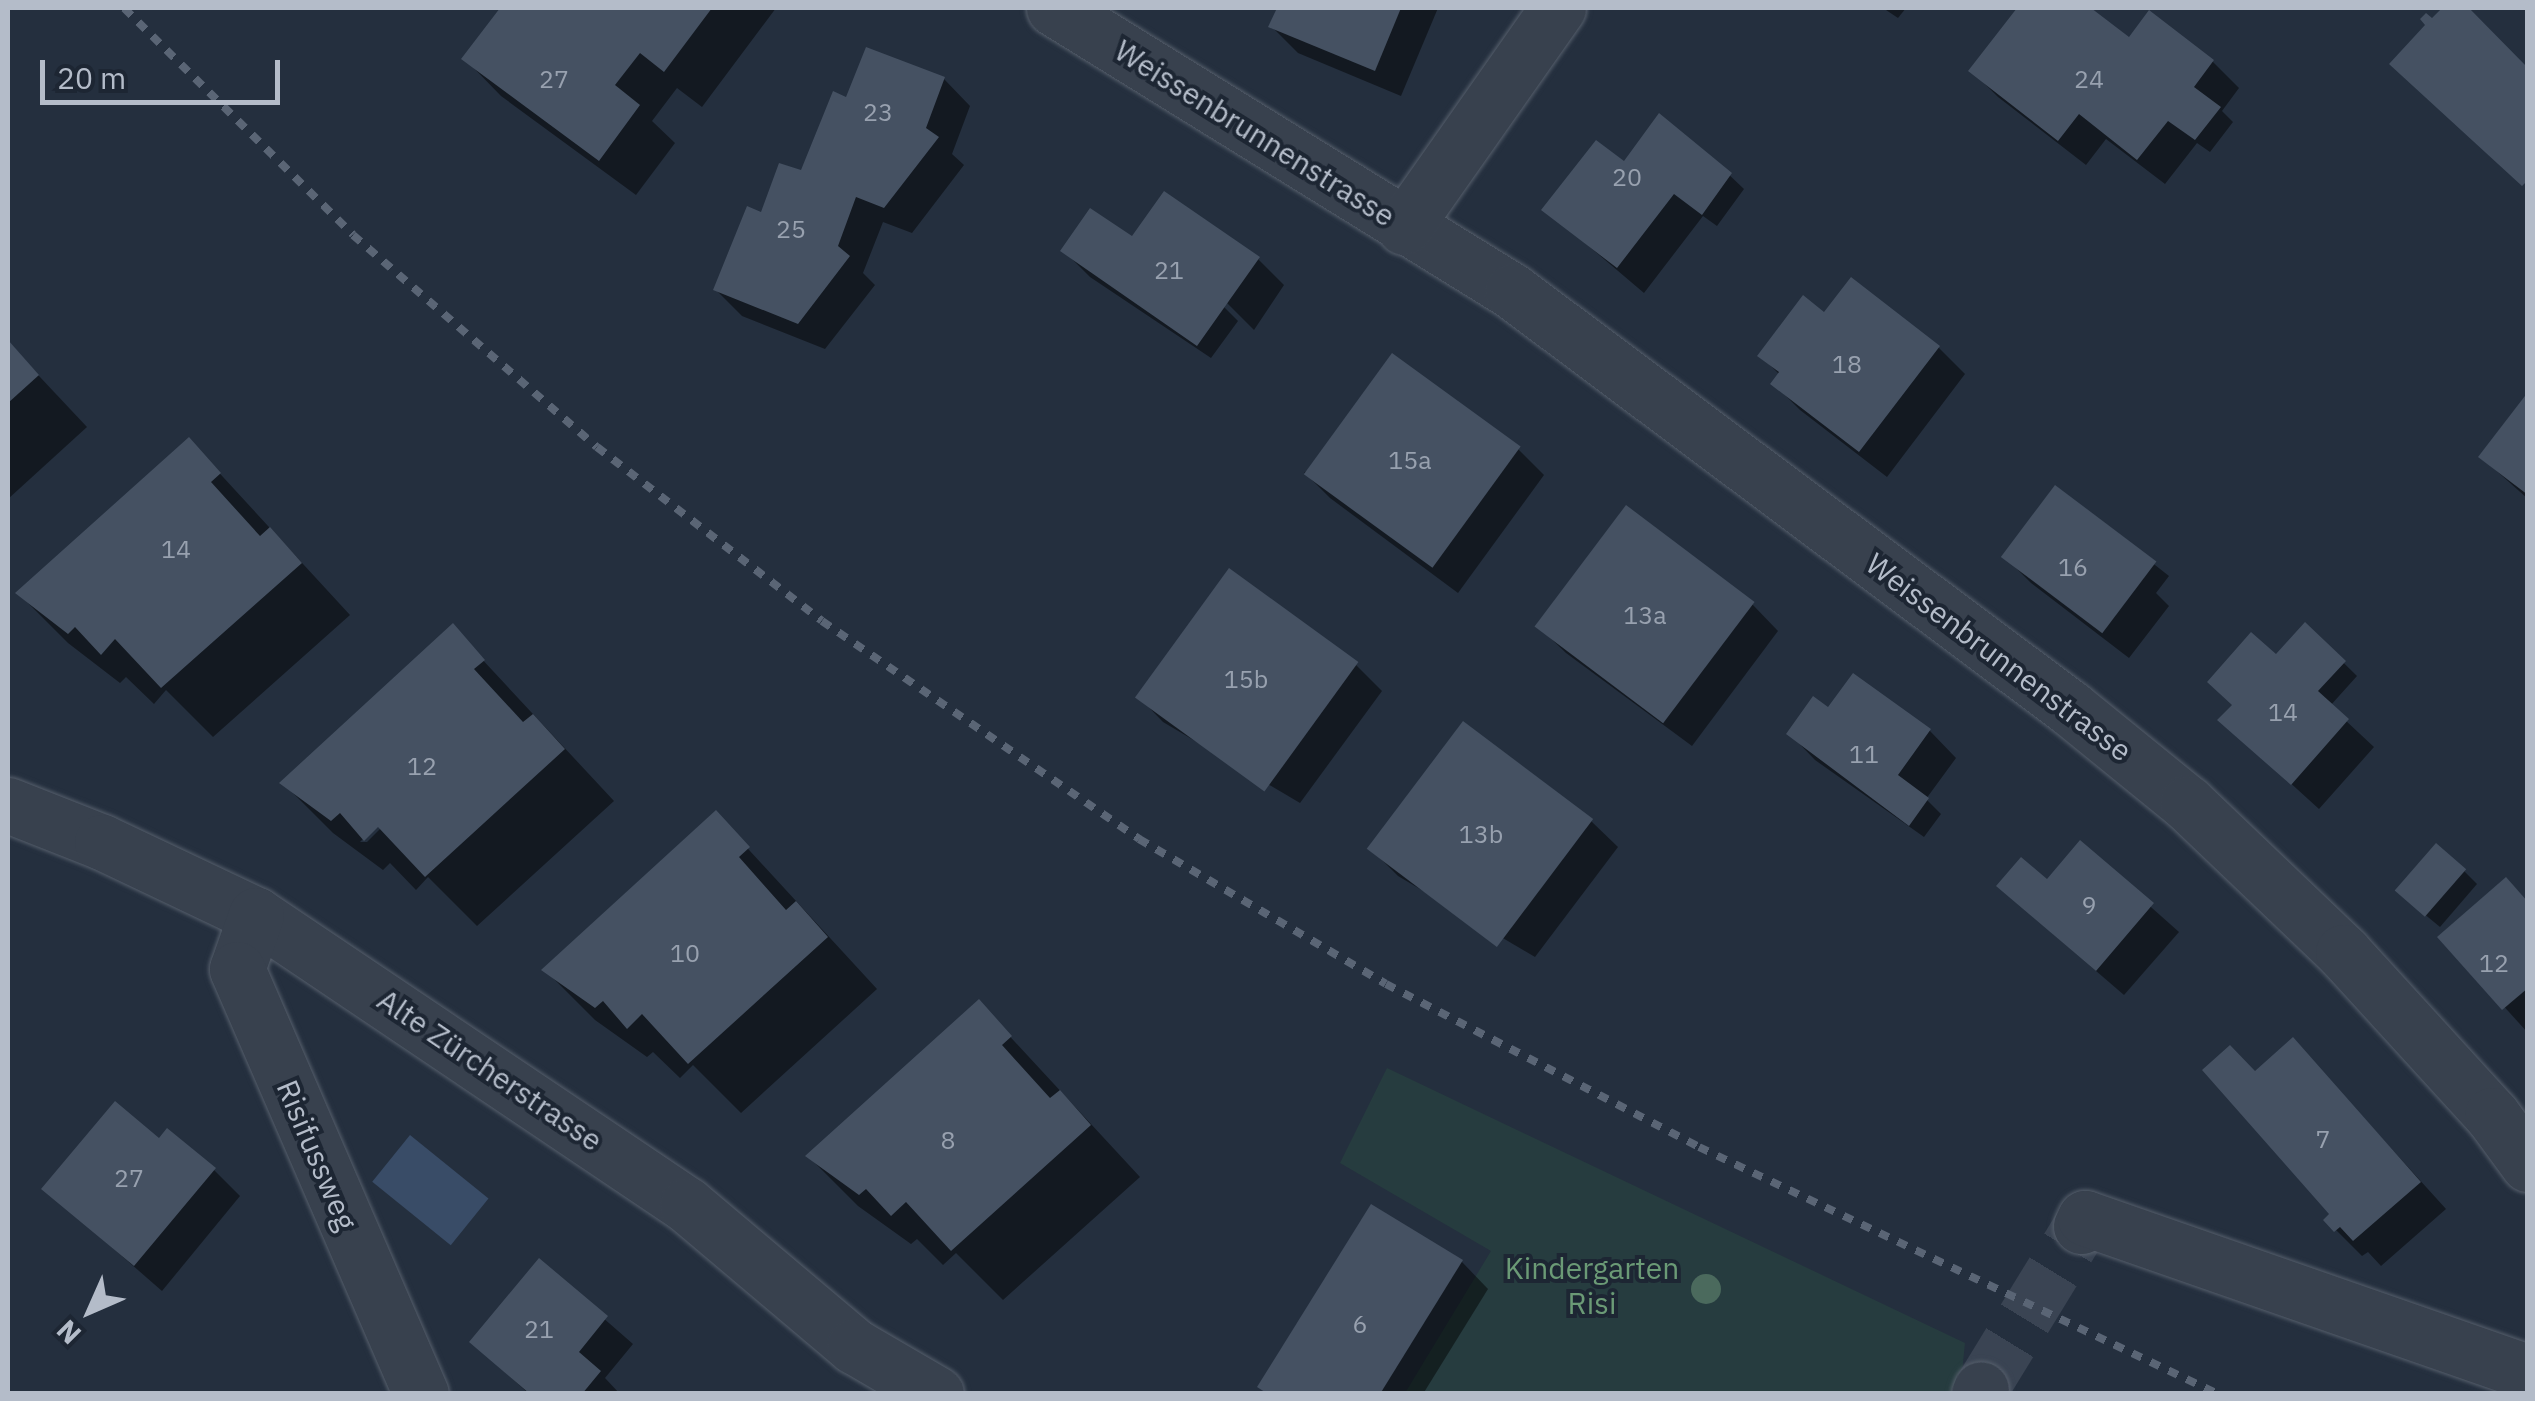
<!DOCTYPE html>
<html>
<head>
<meta charset="utf-8">
<style>
	body { margin:0 }
	#map { position:relative; width:2535px; height:1401px; overflow:hidden; background:#242f3e; font-family:"IBM Plex Sans",sans-serif }
	div>[style] { position:absolute }
	[style*='--x'] { left:calc(var(--x)*1px); top:calc(var(--y)*1px); width:calc(var(--w)*1px); rotate:calc(var(--a)*1deg) }
	.green>* { inset:0; background:#263c3f }
	.water>* { inset:0; background:#394c67; transform-origin:0 0 }
	.shadow>* { inset:0; background:#0007 }
	.building>* { inset:0; background:#455162; transform-origin:0 0 }
	.minor-tunnel>* { height:55px; margin-top:-27.5px; transform-origin:0; background:repeating-linear-gradient(90deg,#3a4453 0 55px,transparent 0 83px) }
	.roads { filter:drop-shadow(0 0 2px #565f6c) drop-shadow(0 0 2px #565f6c) }
	.minor>* { height:55px; margin:-27.5px; padding:0 27.5px; transform-origin:27.5px; border-radius:27.5px; background:#38414e }
	.rail>* { height:8px; margin-top:-4px; transform-origin:0; background:repeating-linear-gradient(90deg,#5a6575 0 10px,transparent 0 20px) }
	.trees>* { width:30px; height:30px; margin:-15px; border-radius:50%; background:#4b6a5d }
	span { translate:-50% -50%; white-space:nowrap; text-align:center; line-height:1.15; -webkit-text-stroke:8px #1d2633; paint-order:stroke }
	.number-label { font-size:25px; color:#98a1af }
	.number-label span { -webkit-text-stroke-width:0 }
	.street-label { font-size:30px; color:#b4bcc9 }
	.park-label { font-size:30px; color:#6b9a76 }
	.frame { position:absolute; inset:0; border:10px solid #b4bcc9; pointer-events:none }
	.north { position:absolute; left:40px; top:1261px; width:100px; height:100px; -webkit-text-stroke:8px #1d2633; paint-order:stroke; rotate:225deg; font-size:28px; font-weight:700; line-height:40px; text-align:center; color:#b4bcc9 }
	.north::after { content:''; display:block; margin:auto; width:35px; height:45px; background:#b4bcc9; clip-path:polygon(50% 0,100% 100%,50% 72%,0 100%) }
	.scale { position:absolute; left:40px; top:60px; width:240px; height:45px; box-sizing:border-box; border:5px solid #b4bcc9; border-top:0; padding-left:12px; font-size:30px; line-height:35px; white-space:nowrap; color:#b4bcc9; -webkit-text-stroke:8px #1d2633; paint-order:stroke }
</style>
</head>
<body>
<div id="map">
	<div class="green">
		<div style="clip-path:polygon(1387px 1068px,1965px 1343px,1961px 1383px,1954px 1394px,1405px 1393px,1491px 1251px,1340px 1163px)"></div>
	</div>
	<div class="water">
		<div style="left:410px;top:1135px;width:101px;height:60px;rotate:39deg"></div>
	</div>
	<div class="shadow">
		<div style="clip-path:polygon(503px 8px,776px 8px,702px 107px,677px 88px,652px 121px,675px 143px,636px 195px,501px 96px,465px 59px)"></div>
		<div style="clip-path:polygon(1279px 8px,1438px 8px,1401px 96px,1298px 53px,1271px 26px)"></div>
		<div style="clip-path:polygon(1883px 8px,1906px 8px,1898px 18px)"></div>
		<div style="clip-path:polygon(2020px 8px,2087px 8px,2129px 40px,2213px 62px,2239px 88px,2222px 111px,2233px 122px,2210px 152px,2197px 143px,2165px 184px,2106px 139px,2086px 165px,1998px 97px,1972px 71px)"></div>
		<div style="clip-path:polygon(944px 79px,970px 106px,952px 154px,964px 165px,912px 233px,883px 222px,863px 273px,875px 285px,825px 349px,742px 316px,716px 290px,762px 215px,803px 173px,848px 100px)"></div>
		<div style="clip-path:polygon(1724px 170px,1744px 189px,1717px 226px,1703px 216px,1644px 293px,1545px 209px)"></div>
		<div style="clip-path:polygon(1133px 240px,1258px 259px,1284px 285px,1254px 330px,1219px 295px,1215px 298px,1238px 321px,1211px 358px,1090px 277px,1063px 250px)"></div>
		<div style="clip-path:polygon(1825px 316px,1938px 347px,1965px 374px,1887px 477px,1800px 410px,1774px 384px,1780px 375px,1761px 356px)"></div>
		<div style="clip-path:polygon(8px 343px,87px 427px,8px 499px)"></div>
		<div style="clip-path:polygon(2528px 398px,2528px 499px,2481px 457px)"></div>
		<div style="clip-path:polygon(189px 440px,350px 615px,213px 737px,166px 690px,154px 704px,126px 677px,120px 683px,68px 643px,18px 593px)"></div>
		<div style="clip-path:polygon(1518px 449px,1544px 475px,1458px 593px,1330px 498px,1304px 472px)"></div>
		<div style="clip-path:polygon(2127px 543px,2169px 576px,2156px 593px,2169px 606px,2129px 658px,2031px 583px,2004px 556px)"></div>
		<div style="clip-path:polygon(1752px 604px,1778px 631px,1692px 746px,1566px 653px,1539px 627px)"></div>
		<div style="clip-path:polygon(2305px 625px,2357px 676px,2330px 706px,2374px 747px,2319px 809px,2221px 720px,2292px 671px)"></div>
		<div style="clip-path:polygon(evenodd,452px 627px,614px 801px,477px 926px,428px 877px,416px 890px,390px 863px,383px 870px,333px 833px,283px 783px,452px 627px,385px 816px,389px 820px,367px 842px,360px 842px,385px 816px)"></div>
		<div style="clip-path:polygon(1356px 665px,1382px 691px,1300px 803px,1163px 722px,1137px 695px)"></div>
		<div style="clip-path:polygon(1853px 677px,1930px 731px,1956px 758px,1926px 799px,1941px 814px,1924px 837px,1815px 760px,1789px 733px,1828px 710px)"></div>
		<div style="clip-path:polygon(716px 814px,877px 989px,741px 1113px,693px 1065px,680px 1078px,653px 1052px,647px 1057px,595px 1020px,545px 970px)"></div>
		<div style="clip-path:polygon(1591px 821px,1618px 847px,1535px 957px,1398px 876px,1372px 850px)"></div>
		<div style="clip-path:polygon(2080px 844px,2179px 932px,2124px 995px,2053px 934px,2047px 882px)"></div>
		<div style="clip-path:polygon(2464px 871px,2477px 884px,2440px 927px,2411px 903px)"></div>
		<div style="clip-path:polygon(2528px 903px,2528px 1033px,2441px 937px)"></div>
		<div style="clip-path:polygon(979px 1003px,1140px 1177px,1003px 1300px,956px 1253px,943px 1265px,917px 1239px,911px 1244px,858px 1206px,808px 1156px)"></div>
		<div style="clip-path:polygon(2293px 1040px,2446px 1209px,2381px 1266px,2368px 1252px,2362px 1256px,2326px 1220px,2333px 1214px)"></div>
		<div style="clip-path:polygon(159px 1141px,214px 1170px,240px 1196px,162px 1291px,45px 1189px)"></div>
		<div style="clip-path:polygon(1372px 1208px,1462px 1262px,1488px 1289px,1423px 1394px,1268px 1394px)"></div>
		<div style="clip-path:polygon(539px 1262px,633px 1344px,605px 1378px,620px 1394px,529px 1394px,472px 1342px)"></div>
	</div>
	<div class="building">
		<div style="clip-path:polygon(500px 8px,712px 8px,664px 72px,640px 53px,615px 85px,640px 105px,599px 161px,461px 59px)"></div>
		<div style="clip-path:polygon(1277px 8px,1401px 8px,1375px 71px,1268px 27px)"></div>
		<div style="clip-path:polygon(2017px 8px,2091px 8px,2129px 37px,2149px 10px,2214px 60px,2194px 87px,2221px 107px,2195px 140px,2168px 121px,2137px 160px,2079px 114px,2058px 141px,1968px 71px)"></div>
		<div style="clip-path:polygon(2442px 8px,2469px 8px,2528px 68px,2528px 180px,2522px 186px,2389px 64px,2425px 25px,2420px 19px,2426px 13px,2432px 18px)"></div>
		<div style="clip-path:polygon(866px 47px,945px 77px,926px 128px,939px 137px,884px 208px,856px 197px,838px 246px,850px 256px,798px 324px,713px 290px,747px 206px,761px 212px,779px 163px,801px 170px,833px 91px,846px 97px)"></div>
		<div style="clip-path:polygon(1659px 113px,1732px 173px,1702px 215px,1674px 194px,1617px 268px,1541px 210px,1596px 140px,1624px 161px)"></div>
		<div style="clip-path:polygon(1164px 191px,1260px 257px,1197px 346px,1060px 251px,1090px 208px,1132px 236px)"></div>
		<div style="clip-path:polygon(1851px 277px,1940px 346px,1859px 452px,1770px 384px,1779px 372px,1757px 356px,1803px 295px,1824px 312px)"></div>
		<div style="clip-path:polygon(8px 340px,39px 375px,8px 403px)"></div>
		<div style="left:1392px;top:353px;width:159px;height:150px;rotate:36deg"></div>
		<div style="clip-path:polygon(2528px 392px,2528px 495px,2478px 457px)"></div>
		<div style="clip-path:polygon(189px 437px,221px 473px,211px 482px,260px 536px,270px 527px,302px 563px,161px 688px,115px 639px,101px 655px,75px 627px,68px 634px,15px 593px)"></div>
		<div style="left:2055px;top:485px;width:127px;height:90px;rotate:37deg"></div>
		<div style="left:1626px;top:505px;width:161px;height:152px;rotate:37deg"></div>
		<div style="left:1229px;top:568px;width:160px;height:160px;rotate:36deg"></div>
		<div style="clip-path:polygon(2305px 622px,2346px 661px,2318px 691px,2349px 719px,2291px 785px,2217px 720px,2232px 705px,2207px 682px,2251px 632px,2276px 654px)"></div>
		<div style="clip-path:polygon(453px 623px,485px 660px,474px 669px,523px 722px,533px 714px,565px 749px,425px 877px,378px 827px,364px 841px,340px 813px,331px 821px,279px 783px)"></div>
		<div style="clip-path:polygon(1853px 673px,1931px 729px,1898px 775px,1929px 798px,1909px 826px,1786px 734px,1813px 696px,1828px 707px)"></div>
		<div style="left:1463px;top:721px;width:163px;height:160px;rotate:37deg"></div>
		<div style="clip-path:polygon(716px 810px,750px 847px,739px 857px,786px 910px,796px 901px,828px 937px,688px 1064px,642px 1014px,627px 1029px,603px 1001px,595px 1008px,541px 970px)"></div>
		<div style="clip-path:polygon(2080px 840px,2154px 903px,2096px 971px,1996px 886px,2021px 857px,2047px 879px)"></div>
		<div style="left:2436px;top:843px;width:40px;height:63px;rotate:41deg"></div>
		<div style="clip-path:polygon(2506px 877px,2528px 902px,2528px 988px,2502px 1010px,2437px 937px)"></div>
		<div style="clip-path:polygon(979px 999px,1012px 1036px,1002px 1045px,1050px 1098px,1060px 1090px,1091px 1125px,951px 1251px,906px 1202px,891px 1216px,866px 1189px,859px 1195px,805px 1156px)"></div>
		<div style="clip-path:polygon(2293px 1037px,2421px 1182px,2353px 1241px,2340px 1227px,2334px 1232px,2323px 1220px,2329px 1214px,2202px 1070px,2230px 1045px,2255px 1071px)"></div>
		<div style="clip-path:polygon(115px 1101px,159px 1138px,167px 1128px,216px 1168px,134px 1266px,41px 1189px)"></div>
		<div style="clip-path:polygon(1371px 1204px,1463px 1260px,1380px 1394px,1268px 1394px,1257px 1387px)"></div>
		<div style="clip-path:polygon(539px 1258px,608px 1316px,579px 1352px,601px 1371px,582px 1394px,530px 1394px,469px 1342px)"></div>
	</div>
	<div class="minor-tunnel">
		<div style="--x:1981;--y:1389;--w:191;--a:-58.5"></div>
	</div>
	<div class="roads">
		<div class="minor">
			<div style="--x:1054;--y:8;--w:538;--a:31.71"></div>
			<div style="--x:1512;--y:291;--w:697;--a:36.77"></div>
			<div style="--x:2070;--y:708;--w:151;--a:39.1"></div>
			<div style="--x:2187;--y:803;--w:216;--a:43.7"></div>
			<div style="--x:2343;--y:952;--w:221;--a:47.6"></div>
			<div style="--x:2492;--y:1115;--w:61;--a:53.7"></div>
			<div style="--x:1404;--y:227;--w:268;--a:-54.9"></div>
			<div style="--x:8;--y:805;--w:101;--a:21.5"></div>
			<div style="--x:102;--y:842;--w:170;--a:25.4"></div>
			<div style="--x:256;--y:915;--w:519;--a:33.93"></div>
			<div style="--x:687;--y:1205;--w:219;--a:40.2"></div>
			<div style="--x:854;--y:1346;--w:95;--a:30.3"></div>
			<div style="--x:256;--y:915;--w:57;--a:109.4"></div>
			<div style="--x:237;--y:969;--w:463;--a:66.6"></div>
			<div style="--x:2081;--y:1226;--w:9;--a:-63"></div>
			<div style="--x:2085;--y:1218;--w:469;--a:19.2"></div>
			<div style="--x:1979;--y:1394;--w:5;--a:-68"></div>
		</div>
	</div>
	<div class="rail">
		<div style="--x:124;--y:8;--w:322;--a:44.7"></div>
		<div style="--x:353;--y:235;--w:323;--a:41"></div>
		<div style="--x:597;--y:447;--w:284;--a:37.7"></div>
		<div style="--x:822;--y:621;--w:385;--a:34.5"></div>
		<div style="--x:1139;--y:839;--w:286;--a:30.4"></div>
		<div style="--x:1386;--y:984;--w:353;--a:27.5"></div>
		<div style="--x:1699;--y:1147;--w:575;--a:25.45"></div>
	</div>
	<div class="trees">
		<div style="left:1706px;top:1289px"></div>
	</div>
	<div class="number-label">
		<span style="left:554px;top:79px">27</span>
		<span style="left:2089px;top:79px">24</span>
		<span style="left:878px;top:112px">23</span>
		<span style="left:1627px;top:177px">20</span>
		<span style="left:791px;top:229px">25</span>
		<span style="left:1169px;top:270px">21</span>
		<span style="left:1847px;top:364px">18</span>
		<span style="left:1410px;top:460px">15a</span>
		<span style="left:176px;top:549px">14</span>
		<span style="left:2073px;top:567px">16</span>
		<span style="left:1645px;top:615px">13a</span>
		<span style="left:1246px;top:679px">15b</span>
		<span style="left:2283px;top:712px">14</span>
		<span style="left:1864px;top:754px">11</span>
		<span style="left:422px;top:766px">12</span>
		<span style="left:1481px;top:834px">13b</span>
		<span style="left:2089px;top:905px">9</span>
		<span style="left:685px;top:953px">10</span>
		<span style="left:2494px;top:963px">12</span>
		<span style="left:2323px;top:1139px">7</span>
		<span style="left:948px;top:1140px">8</span>
		<span style="left:129px;top:1178px">27</span>
		<span style="left:1360px;top:1324px">6</span>
		<span style="left:539px;top:1329px">21</span>
	</div>
	<div class="street-label">
		<span style="left:1255px;top:133px;rotate:32deg">Weissenbrunnenstrasse</span>
		<span style="left:1999px;top:657px;rotate:37deg">Weissenbrunnenstrasse</span>
		<span style="left:490px;top:1070px;rotate:34deg">Alte Zürcherstrasse</span>
		<span style="left:317px;top:1155px;rotate:67deg">Risifussweg</span>
	</div>
	<div class="park-label">
		<span style="left:1592px;top:1285px">Kindergarten<br>Risi</span>
	</div>
	<div class="frame"></div>
	<div class="north">N</div>
	<div class="scale">20 m</div>
</div>
</body>
</html>
